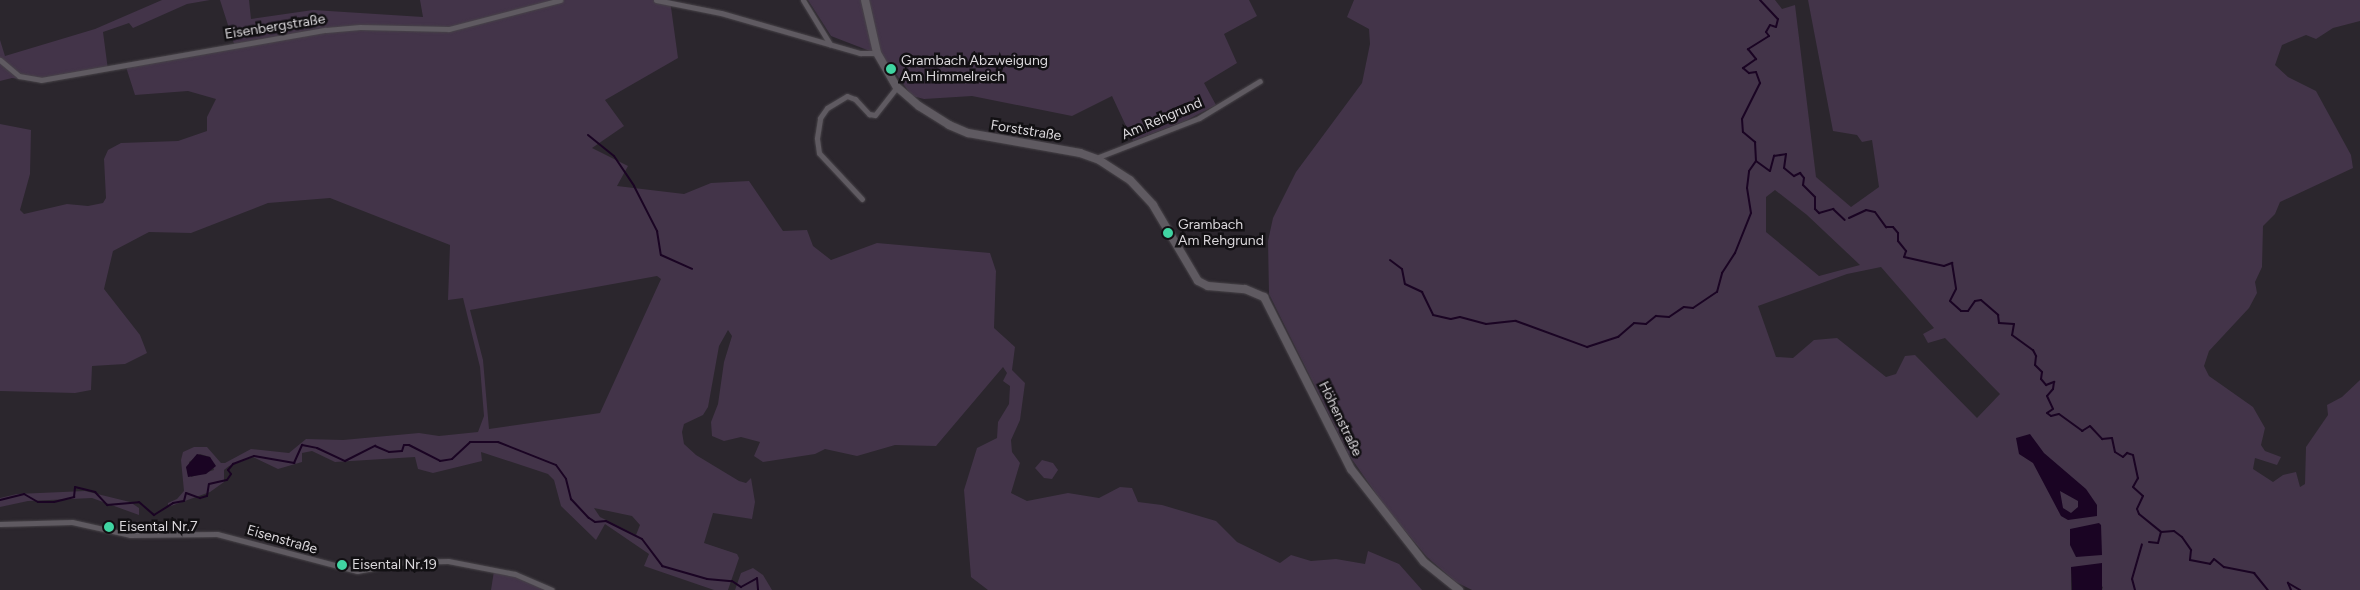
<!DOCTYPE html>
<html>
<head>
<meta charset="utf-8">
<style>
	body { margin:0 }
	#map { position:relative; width:2360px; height:590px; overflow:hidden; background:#2b262d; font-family:Figtree,sans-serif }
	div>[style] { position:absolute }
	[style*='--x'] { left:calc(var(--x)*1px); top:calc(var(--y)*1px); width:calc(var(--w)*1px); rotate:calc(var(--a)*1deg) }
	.green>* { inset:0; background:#433449 }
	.water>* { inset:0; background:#1a0423 }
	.stream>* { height:2px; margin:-1px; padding:0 1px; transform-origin:1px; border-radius:1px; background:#1a0423 }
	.roads { filter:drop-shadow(0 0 1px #474348) drop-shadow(0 0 1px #474348) }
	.street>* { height:5px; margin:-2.5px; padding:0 2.5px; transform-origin:2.5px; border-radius:2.5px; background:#5f5a61 }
	.secondary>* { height:8px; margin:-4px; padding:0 4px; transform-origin:4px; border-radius:4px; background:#5f5a61 }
	.dots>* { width:14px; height:14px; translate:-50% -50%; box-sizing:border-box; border:2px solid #121013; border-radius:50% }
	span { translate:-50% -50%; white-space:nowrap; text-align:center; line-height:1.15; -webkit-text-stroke:5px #121013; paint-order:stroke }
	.street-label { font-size:14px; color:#dad7db }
	.poi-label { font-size:14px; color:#dad7db }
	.left { translate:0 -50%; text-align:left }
</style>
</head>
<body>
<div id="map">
	<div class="green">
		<div style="clip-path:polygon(162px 0,210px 0,187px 4px,133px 28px,129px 23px,103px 32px,108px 70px,41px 82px,12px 78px,0 81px,0 40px,5px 56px,95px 29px)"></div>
		<div style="clip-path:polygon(evenodd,220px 0,249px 0,251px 19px,313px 10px,423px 17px,420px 0,670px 0,678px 58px,605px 100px,624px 126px,592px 148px,628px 166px,617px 186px,684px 194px,711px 183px,749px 181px,783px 231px,807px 230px,813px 246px,831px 260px,877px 243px,990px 253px,996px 271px,994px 328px,1015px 347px,1012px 370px,1025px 383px,1020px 420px,1011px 440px,1012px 452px,1020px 463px,1011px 493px,1027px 501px,1068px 493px,1099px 498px,1120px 487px,1132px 488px,1138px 502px,1162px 505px,1216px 521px,1237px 542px,1280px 563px,1291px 555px,1311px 561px,1336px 559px,1365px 564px,1368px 551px,1399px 564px,1422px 590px,988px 590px,971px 577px,964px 490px,977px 448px,997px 438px,998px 422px,1009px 404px,1010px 386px,1003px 381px,1007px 373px,1003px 367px,936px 446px,895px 445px,857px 456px,825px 449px,815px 454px,763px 462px,754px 456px,760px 442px,741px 437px,724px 441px,712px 436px,711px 422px,718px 404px,724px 362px,732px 336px,728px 330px,719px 346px,708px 407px,703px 415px,684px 424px,682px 432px,684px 444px,696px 455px,739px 481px,746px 483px,751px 478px,755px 502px,752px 519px,713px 513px,704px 543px,737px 554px,739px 558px,728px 590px,714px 590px,644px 566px,649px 554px,605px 524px,596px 540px,561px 506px,554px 480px,548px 474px,481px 452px,482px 461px,433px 473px,418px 469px,415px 457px,335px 462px,312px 451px,302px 453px,302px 462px,278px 469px,253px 457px,229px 466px,224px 470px,224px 482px,210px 492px,168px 507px,168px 503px,177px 499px,184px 491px,181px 460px,183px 452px,194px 447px,207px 447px,221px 463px,225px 463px,251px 449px,289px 453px,306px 439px,343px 440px,419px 433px,439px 436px,478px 432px,484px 416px,480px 367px,463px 298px,448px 300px,450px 245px,330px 198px,268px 203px,191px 233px,149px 232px,113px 251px,104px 289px,140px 335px,147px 353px,125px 364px,92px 366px,91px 390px,75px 393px,0 391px,0 124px,31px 130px,30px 174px,20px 210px,24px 214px,67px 204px,88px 206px,103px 203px,106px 198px,104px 159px,108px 150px,121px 143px,178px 141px,207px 131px,207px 117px,216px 99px,188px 91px,135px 95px,126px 67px,235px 47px,220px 0,657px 276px,661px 279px,600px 413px,489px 429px,483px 360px,470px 310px,657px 276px,220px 0,200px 454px,210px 457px,214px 470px,191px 477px,189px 462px,200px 454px,220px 0,594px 508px,632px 516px,640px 525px,636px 535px,600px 517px,594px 508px)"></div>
		<div style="clip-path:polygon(808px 0,1249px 0,1257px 16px,1224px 34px,1237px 63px,1204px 83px,1216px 105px,1185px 121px,1133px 141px,1112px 96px,1072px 116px,972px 96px,924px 99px,912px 96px,887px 62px,875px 53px,831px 36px)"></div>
		<div style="clip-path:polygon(evenodd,1354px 0,1775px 0,1782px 9px,1795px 5px,1816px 177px,1851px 207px,1879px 187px,1872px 140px,1862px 142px,1857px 135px,1833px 131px,1808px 0,2360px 0,2360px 21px,2333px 28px,2316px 39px,2306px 35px,2282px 45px,2275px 65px,2288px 77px,2316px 91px,2351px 155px,2353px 168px,2280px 202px,2275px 214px,2263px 226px,2262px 267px,2255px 282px,2257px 293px,2249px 308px,2209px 351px,2204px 366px,2209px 376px,2253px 407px,2265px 428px,2261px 445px,2265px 451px,2281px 457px,2277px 465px,2255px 458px,2253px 469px,2273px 482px,2283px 475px,2296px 472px,2300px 487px,2305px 484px,2306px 447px,2328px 415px,2327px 405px,2342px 397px,2360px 380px,2360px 590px,2102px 590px,2103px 587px,2071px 567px,2071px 590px,1472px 590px,1456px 582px,1427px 557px,1386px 508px,1349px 455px,1269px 294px,1268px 241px,1273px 218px,1296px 172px,1362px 83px,1370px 44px,1369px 29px,1347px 17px,1354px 0,1775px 190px,1807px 215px,1860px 265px,1819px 276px,1766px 232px,1766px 197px,1775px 190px,1354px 0,1881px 267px,1934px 328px,1923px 334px,1928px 343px,1945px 338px,2000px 394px,1977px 418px,1915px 355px,1905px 356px,1896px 374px,1886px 377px,1837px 338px,1814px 340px,1793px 358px,1776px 357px,1758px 306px,1847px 274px,1881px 267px)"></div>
		<div style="clip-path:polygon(1042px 460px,1053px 463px,1058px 470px,1052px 479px,1044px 478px,1035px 468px)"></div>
		<div style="clip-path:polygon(85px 491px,130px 502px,139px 508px,139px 515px,92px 498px,28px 501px,0 507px,0 498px,17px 494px)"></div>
		<div style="clip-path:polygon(753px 568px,763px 575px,772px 590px,735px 590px,741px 573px)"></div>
		<div style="clip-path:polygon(494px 571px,516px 576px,549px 590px,491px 590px)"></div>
	</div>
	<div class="water">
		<div style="clip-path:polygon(evenodd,2030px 434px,2044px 453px,2086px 489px,2097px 505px,2097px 516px,2068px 520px,2061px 516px,2033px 463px,2019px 454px,2016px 438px,2030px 434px,2060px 491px,2078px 501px,2078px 507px,2071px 513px,2063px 508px,2060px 491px)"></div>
		<div style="clip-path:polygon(197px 454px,210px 457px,216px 466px,206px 474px,188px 477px,186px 467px)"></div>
		<div style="clip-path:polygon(2099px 523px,2101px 525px,2102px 555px,2076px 557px,2070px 545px,2070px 529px)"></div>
		<div style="clip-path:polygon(2102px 563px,2102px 590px,2072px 590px,2071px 567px)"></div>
	</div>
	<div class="stream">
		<div style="--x:1760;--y:0;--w:26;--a:47"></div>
		<div style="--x:1778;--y:19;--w:8;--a:104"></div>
		<div style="--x:1776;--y:27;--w:6;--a:-162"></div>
		<div style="--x:1770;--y:25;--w:8;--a:120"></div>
		<div style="--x:1766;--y:32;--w:5;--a:53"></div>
		<div style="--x:1769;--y:36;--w:25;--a:148"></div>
		<div style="--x:1748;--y:49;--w:13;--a:51"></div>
		<div style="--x:1756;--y:59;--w:16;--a:145"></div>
		<div style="--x:1743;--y:68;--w:8;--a:40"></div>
		<div style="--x:1749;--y:73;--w:7;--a:-8"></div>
		<div style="--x:1756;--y:72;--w:12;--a:70"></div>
		<div style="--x:1760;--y:83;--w:40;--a:116.6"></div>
		<div style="--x:1742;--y:119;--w:13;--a:86"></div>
		<div style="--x:1743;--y:132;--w:16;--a:40"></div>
		<div style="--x:1755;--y:142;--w:19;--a:87"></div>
		<div style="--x:1756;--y:161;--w:17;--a:36"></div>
		<div style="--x:1770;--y:171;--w:16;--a:-75"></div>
		<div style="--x:1774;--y:156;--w:12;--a:-9"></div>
		<div style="--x:1786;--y:154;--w:14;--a:98"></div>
		<div style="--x:1784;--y:168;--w:13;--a:39"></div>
		<div style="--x:1794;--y:176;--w:7;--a:-27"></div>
		<div style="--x:1800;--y:173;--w:6;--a:51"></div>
		<div style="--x:1804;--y:178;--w:7;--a:98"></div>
		<div style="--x:1803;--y:185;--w:17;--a:45"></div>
		<div style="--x:1815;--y:197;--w:12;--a:90"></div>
		<div style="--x:1815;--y:209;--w:6;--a:45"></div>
		<div style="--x:1819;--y:213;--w:15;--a:-16"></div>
		<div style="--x:1833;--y:209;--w:16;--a:43"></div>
		<div style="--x:588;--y:135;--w:33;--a:39"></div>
		<div style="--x:614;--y:156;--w:36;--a:56"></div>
		<div style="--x:634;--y:186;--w:51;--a:62.9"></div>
		<div style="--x:657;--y:231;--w:24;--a:81"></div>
		<div style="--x:661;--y:255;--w:34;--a:24"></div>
		<div style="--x:1849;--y:218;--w:19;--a:-25"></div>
		<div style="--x:1866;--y:210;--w:9;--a:13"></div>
		<div style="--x:1875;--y:212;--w:19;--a:54"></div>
		<div style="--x:1886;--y:227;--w:7;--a:0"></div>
		<div style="--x:1893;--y:227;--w:8;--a:50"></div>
		<div style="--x:1898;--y:233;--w:8;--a:90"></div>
		<div style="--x:1898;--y:241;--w:13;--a:51"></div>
		<div style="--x:1906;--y:251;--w:6;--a:108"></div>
		<div style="--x:1904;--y:257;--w:41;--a:12.7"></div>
		<div style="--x:1944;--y:266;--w:9;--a:-21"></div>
		<div style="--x:1952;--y:263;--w:26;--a:81"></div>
		<div style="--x:1956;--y:289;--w:13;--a:117"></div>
		<div style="--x:1950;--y:301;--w:15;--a:42"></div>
		<div style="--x:1961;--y:311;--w:7;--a:0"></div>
		<div style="--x:1968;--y:311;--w:12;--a:-55"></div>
		<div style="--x:1975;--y:301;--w:6;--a:-9"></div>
		<div style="--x:1981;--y:300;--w:23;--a:41"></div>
		<div style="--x:1998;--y:315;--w:8;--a:83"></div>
		<div style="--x:1999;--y:323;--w:15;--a:4"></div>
		<div style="--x:2014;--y:324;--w:11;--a:100"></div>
		<div style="--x:2012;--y:335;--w:26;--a:36"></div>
		<div style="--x:2033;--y:350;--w:7;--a:63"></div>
		<div style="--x:2036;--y:356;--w:9;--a:96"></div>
		<div style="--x:2035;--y:365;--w:10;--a:45"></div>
		<div style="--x:2042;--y:372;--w:7;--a:98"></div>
		<div style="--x:2041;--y:379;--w:8;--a:50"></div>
		<div style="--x:2046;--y:385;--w:9;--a:-21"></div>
		<div style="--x:2054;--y:382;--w:7;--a:98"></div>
		<div style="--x:2053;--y:389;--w:9;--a:131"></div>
		<div style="--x:2047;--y:396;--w:14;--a:65"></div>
		<div style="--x:2053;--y:409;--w:7;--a:146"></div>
		<div style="--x:2047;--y:413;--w:5;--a:37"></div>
		<div style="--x:2051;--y:416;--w:8;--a:-14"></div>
		<div style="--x:2059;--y:414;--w:29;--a:36"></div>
		<div style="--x:2082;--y:431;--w:9;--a:-32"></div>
		<div style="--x:2090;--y:426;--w:18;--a:47"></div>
		<div style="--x:2102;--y:439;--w:10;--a:-6"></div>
		<div style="--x:2112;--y:438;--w:14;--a:78"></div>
		<div style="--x:2115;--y:452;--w:9;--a:32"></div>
		<div style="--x:2123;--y:457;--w:6;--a:-45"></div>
		<div style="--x:2127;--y:453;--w:6;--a:18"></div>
		<div style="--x:2133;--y:455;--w:24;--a:78"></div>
		<div style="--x:2138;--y:478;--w:10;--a:119"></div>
		<div style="--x:2133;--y:487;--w:13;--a:42"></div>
		<div style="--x:2143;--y:496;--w:14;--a:115"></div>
		<div style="--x:2137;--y:509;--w:5;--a:68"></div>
		<div style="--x:2139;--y:514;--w:28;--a:39"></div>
		<div style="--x:2161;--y:532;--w:13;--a:-4"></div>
		<div style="--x:2174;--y:531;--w:10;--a:37"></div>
		<div style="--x:2182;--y:537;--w:16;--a:55"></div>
		<div style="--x:2191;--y:550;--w:10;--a:96"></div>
		<div style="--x:2190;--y:560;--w:20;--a:11"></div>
		<div style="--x:2210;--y:564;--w:6;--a:-51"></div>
		<div style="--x:2214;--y:559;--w:13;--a:39"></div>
		<div style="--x:2224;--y:567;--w:31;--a:11"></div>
		<div style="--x:2254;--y:573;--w:22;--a:51"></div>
		<div style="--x:1390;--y:260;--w:15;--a:37"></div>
		<div style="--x:1402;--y:269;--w:15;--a:79"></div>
		<div style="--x:1405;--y:284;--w:19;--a:25"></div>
		<div style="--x:1422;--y:292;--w:25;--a:64"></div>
		<div style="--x:1433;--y:315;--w:18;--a:13"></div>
		<div style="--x:1451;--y:319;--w:9;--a:-13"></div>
		<div style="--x:1460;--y:317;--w:27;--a:15"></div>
		<div style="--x:1486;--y:324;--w:30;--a:-6"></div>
		<div style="--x:1516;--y:321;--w:76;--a:20.1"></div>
		<div style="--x:1587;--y:347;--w:33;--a:-18"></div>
		<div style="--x:1618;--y:337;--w:21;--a:-41"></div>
		<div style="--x:1634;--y:323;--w:12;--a:5"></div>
		<div style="--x:1646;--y:324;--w:13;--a:-39"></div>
		<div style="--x:1656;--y:316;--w:13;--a:4"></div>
		<div style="--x:1669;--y:317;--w:18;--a:-34"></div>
		<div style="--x:1684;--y:307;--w:9;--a:6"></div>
		<div style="--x:1693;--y:308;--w:29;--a:-34"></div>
		<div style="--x:1717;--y:292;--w:20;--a:-75"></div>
		<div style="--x:1722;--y:273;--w:24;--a:-57"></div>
		<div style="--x:1735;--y:253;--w:43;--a:-68.2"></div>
		<div style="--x:1751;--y:213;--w:25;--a:-99"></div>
		<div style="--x:1747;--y:188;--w:17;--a:-83"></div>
		<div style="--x:1749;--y:171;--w:12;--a:-55"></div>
		<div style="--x:0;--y:500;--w:25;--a:-14"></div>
		<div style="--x:24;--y:494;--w:16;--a:30"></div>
		<div style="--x:38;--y:502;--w:16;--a:0"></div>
		<div style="--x:54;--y:502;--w:21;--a:-14"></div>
		<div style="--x:74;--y:497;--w:10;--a:-84"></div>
		<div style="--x:75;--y:487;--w:21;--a:14"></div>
		<div style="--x:95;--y:492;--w:18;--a:47"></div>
		<div style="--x:107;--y:505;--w:32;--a:-5"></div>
		<div style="--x:139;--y:502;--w:20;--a:41"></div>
		<div style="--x:154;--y:515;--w:22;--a:-32"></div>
		<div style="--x:173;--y:503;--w:11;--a:-10"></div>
		<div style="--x:184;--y:501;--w:8;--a:-76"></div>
		<div style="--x:186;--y:493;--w:15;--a:20"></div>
		<div style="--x:200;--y:498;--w:7;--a:-16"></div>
		<div style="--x:207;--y:496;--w:12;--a:-81"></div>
		<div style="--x:209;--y:484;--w:18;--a:-13"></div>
		<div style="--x:227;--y:480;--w:7;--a:-56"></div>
		<div style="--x:231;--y:474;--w:5;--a:-127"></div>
		<div style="--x:228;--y:470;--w:8;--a:-50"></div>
		<div style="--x:233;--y:464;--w:22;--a:-21"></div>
		<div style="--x:254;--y:456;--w:41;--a:9.9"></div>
		<div style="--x:294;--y:463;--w:20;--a:-66"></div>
		<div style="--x:302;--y:445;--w:15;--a:11"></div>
		<div style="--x:317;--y:448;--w:31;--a:25"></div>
		<div style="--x:345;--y:461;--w:34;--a:-27"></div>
		<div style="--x:375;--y:446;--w:15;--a:23"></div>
		<div style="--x:389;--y:452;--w:13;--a:-4"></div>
		<div style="--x:402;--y:451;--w:6;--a:-72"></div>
		<div style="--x:404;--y:445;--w:5;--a:0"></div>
		<div style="--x:409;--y:445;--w:35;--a:27"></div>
		<div style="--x:440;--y:461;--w:12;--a:-9"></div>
		<div style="--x:452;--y:459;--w:25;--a:-43"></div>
		<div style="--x:470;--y:442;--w:28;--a:0"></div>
		<div style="--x:498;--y:442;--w:62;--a:21.6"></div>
		<div style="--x:556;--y:465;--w:17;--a:54"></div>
		<div style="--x:566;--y:479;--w:21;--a:76"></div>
		<div style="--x:571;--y:499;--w:26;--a:47"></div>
		<div style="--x:589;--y:518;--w:7;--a:34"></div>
		<div style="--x:595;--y:522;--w:11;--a:-5"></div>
		<div style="--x:606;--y:521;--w:40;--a:26.6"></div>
		<div style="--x:642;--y:539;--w:34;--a:53"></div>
		<div style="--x:662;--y:566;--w:47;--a:16.1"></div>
		<div style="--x:707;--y:579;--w:25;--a:5"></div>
		<div style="--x:732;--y:581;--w:11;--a:34"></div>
		<div style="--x:741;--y:587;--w:18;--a:-29"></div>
		<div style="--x:757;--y:578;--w:12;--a:85"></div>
		<div style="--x:2149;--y:542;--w:9;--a:6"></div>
		<div style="--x:2158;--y:543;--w:11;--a:-75"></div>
		<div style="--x:2135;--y:590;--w:11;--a:-105"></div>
		<div style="--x:2132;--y:579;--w:36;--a:-74"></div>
		<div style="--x:2291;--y:590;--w:8;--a:-113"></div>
		<div style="--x:2288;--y:583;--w:14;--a:30"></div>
	</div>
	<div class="roads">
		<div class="street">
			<div style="--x:656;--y:0;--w:66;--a:11.3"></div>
			<div style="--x:721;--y:13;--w:145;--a:16.1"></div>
			<div style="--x:860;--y:53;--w:17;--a:0"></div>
			<div style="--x:803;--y:0;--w:52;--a:58.5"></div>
			<div style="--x:0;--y:60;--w:25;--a:40"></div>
			<div style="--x:19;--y:76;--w:22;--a:10"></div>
			<div style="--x:41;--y:80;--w:289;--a:-10"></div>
			<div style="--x:326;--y:30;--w:34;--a:-5"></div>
			<div style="--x:360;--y:27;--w:89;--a:1.3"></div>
			<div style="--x:449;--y:29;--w:115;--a:-14.6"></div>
			<div style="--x:1096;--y:158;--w:110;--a:-21.2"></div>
			<div style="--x:1199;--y:118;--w:71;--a:-31.2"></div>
			<div style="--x:862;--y:199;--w:63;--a:-133.1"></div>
			<div style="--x:819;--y:153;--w:15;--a:-98"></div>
			<div style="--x:817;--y:138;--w:20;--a:-81"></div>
			<div style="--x:820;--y:118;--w:12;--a:-55"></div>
			<div style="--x:827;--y:108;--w:23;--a:-31"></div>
			<div style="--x:847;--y:96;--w:9;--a:21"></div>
			<div style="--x:855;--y:99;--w:21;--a:47"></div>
			<div style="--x:869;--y:114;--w:6;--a:9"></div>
			<div style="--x:875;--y:115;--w:36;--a:-52"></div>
			<div style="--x:0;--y:524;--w:72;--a:-1.6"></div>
			<div style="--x:72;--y:522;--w:59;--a:12.6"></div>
			<div style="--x:130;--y:535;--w:87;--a:-0.7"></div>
			<div style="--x:217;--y:534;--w:145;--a:14.8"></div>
			<div style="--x:357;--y:571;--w:49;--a:-10.6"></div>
			<div style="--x:405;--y:562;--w:43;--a:-1.3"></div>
			<div style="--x:448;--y:561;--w:68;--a:11"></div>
			<div style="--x:515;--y:574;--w:40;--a:23.4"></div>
		</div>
		<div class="secondary">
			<div style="--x:865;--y:0;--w:54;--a:77.2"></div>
			<div style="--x:877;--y:53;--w:39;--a:60"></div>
			<div style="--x:897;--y:87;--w:29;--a:41"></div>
			<div style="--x:919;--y:106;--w:36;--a:32"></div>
			<div style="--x:949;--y:125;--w:21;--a:23"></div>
			<div style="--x:968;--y:133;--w:114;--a:10.1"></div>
			<div style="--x:1080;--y:153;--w:20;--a:20"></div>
			<div style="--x:1099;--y:160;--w:37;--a:33"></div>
			<div style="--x:1130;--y:180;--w:34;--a:47"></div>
			<div style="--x:1153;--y:205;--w:88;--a:59.4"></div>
			<div style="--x:1198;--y:281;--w:11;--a:27"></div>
			<div style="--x:1208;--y:286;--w:37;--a:5"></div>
			<div style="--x:1245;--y:289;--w:21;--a:23"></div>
			<div style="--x:1264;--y:297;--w:193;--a:63.2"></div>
			<div style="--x:1351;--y:469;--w:118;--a:51.9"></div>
			<div style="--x:1424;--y:562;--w:45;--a:38.7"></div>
		</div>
	</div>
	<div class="dots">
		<div style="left:891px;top:69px;background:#40d4a2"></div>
		<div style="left:1168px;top:233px;background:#40d4a2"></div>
		<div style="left:109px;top:527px;background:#40d4a2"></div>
		<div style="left:342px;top:565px;background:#40d4a2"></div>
	</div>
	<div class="street-label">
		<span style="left:275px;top:27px;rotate:-9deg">Eisenbergstraße</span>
		<span style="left:1162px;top:119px;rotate:-23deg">Am Rehgrund</span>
		<span style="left:1026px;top:131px;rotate:9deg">Forststraße</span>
		<span style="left:1340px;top:419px;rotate:64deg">Höhenstraße</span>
		<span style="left:282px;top:540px;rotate:16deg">Eisenstraße</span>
	</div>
	<div class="poi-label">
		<span class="left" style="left:901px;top:69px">Grambach Abzweigung<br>Am Himmelreich</span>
		<span class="left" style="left:1178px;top:233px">Grambach<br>Am Rehgrund</span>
		<span class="left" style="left:119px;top:527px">Eisental Nr.7</span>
		<span class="left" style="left:352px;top:565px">Eisental Nr.19</span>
	</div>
</div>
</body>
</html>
